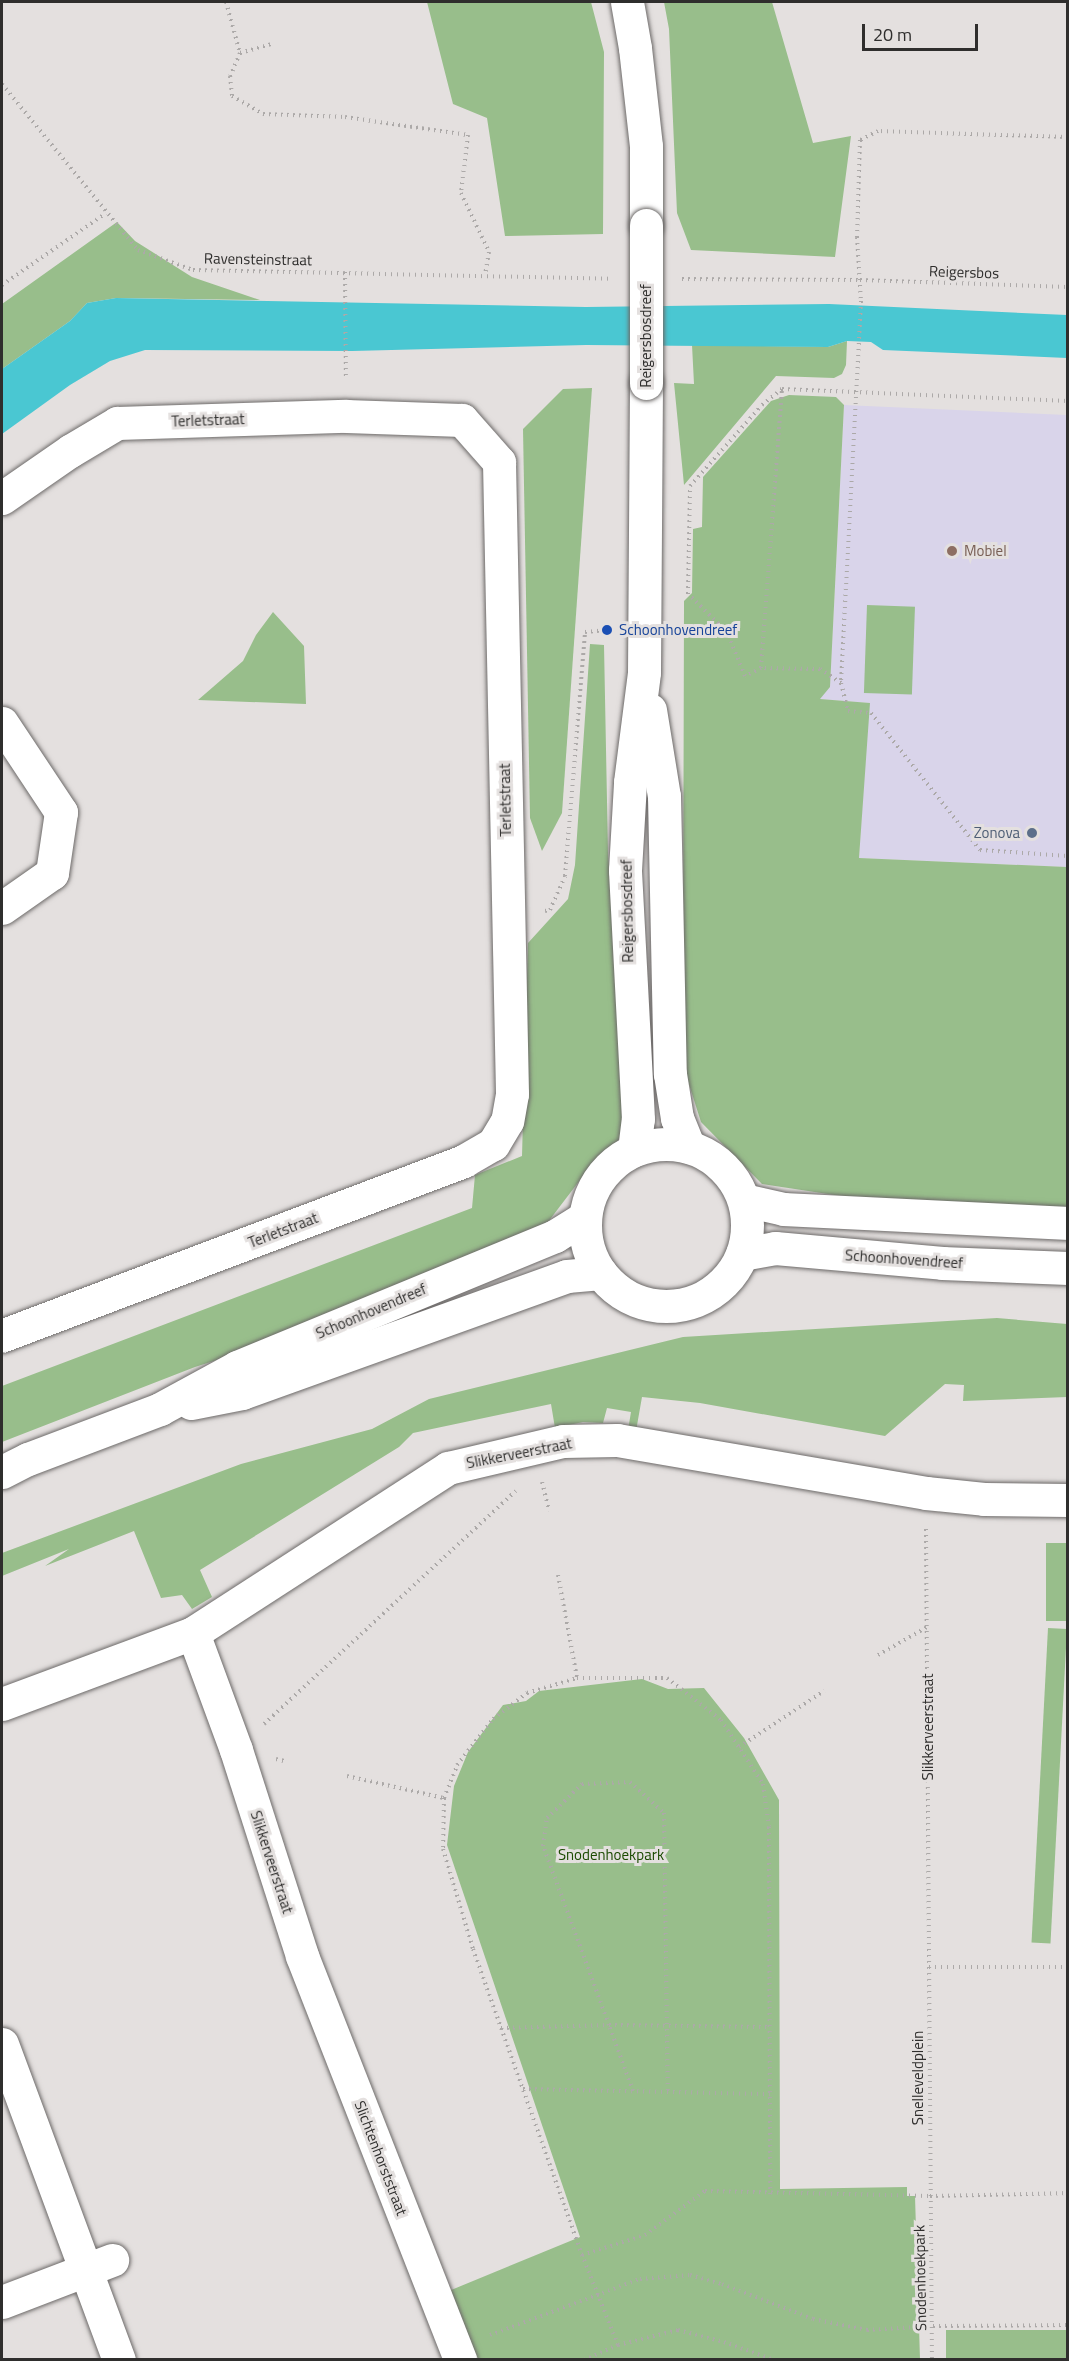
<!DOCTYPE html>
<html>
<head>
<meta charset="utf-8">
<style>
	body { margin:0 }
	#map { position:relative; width:1069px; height:2361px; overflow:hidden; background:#e4e0df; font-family:"Titillium Web",sans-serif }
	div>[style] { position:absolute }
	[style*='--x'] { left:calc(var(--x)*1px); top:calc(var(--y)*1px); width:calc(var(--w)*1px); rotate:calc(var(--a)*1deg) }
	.education>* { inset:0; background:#d9d4ea }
	.green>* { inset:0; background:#98be8b; transform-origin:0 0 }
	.water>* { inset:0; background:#4ac7d2 }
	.path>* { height:4px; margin-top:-2px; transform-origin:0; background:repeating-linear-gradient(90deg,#aca9a8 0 1.5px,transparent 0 6px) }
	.roads { filter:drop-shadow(0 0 2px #6d6a69) drop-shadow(0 0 2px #6d6a69) }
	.minor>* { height:33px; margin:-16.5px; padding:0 16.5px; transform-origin:16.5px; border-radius:16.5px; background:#fff }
	.minor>.ring { margin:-16.5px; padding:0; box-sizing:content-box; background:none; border:33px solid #fff; border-radius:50% }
	.bridges { filter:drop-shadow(0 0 2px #6d6a69) drop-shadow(0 0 2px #6d6a69) }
	.minor-bridge>* { height:33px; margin:-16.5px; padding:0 16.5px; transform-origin:16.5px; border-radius:16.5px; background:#fff }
	.dots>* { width:16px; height:16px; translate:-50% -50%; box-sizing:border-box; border:3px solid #e4e0df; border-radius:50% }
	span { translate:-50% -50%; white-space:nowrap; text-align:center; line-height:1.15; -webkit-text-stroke:6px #e4e0df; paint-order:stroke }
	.street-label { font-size:15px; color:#2f2e2d }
	.education-label { font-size:15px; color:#785e54 }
	.left { translate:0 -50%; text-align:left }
	.transit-label { font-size:15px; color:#164399 }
	.service-label { font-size:15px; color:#4e5e75 }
	.right { translate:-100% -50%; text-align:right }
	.park-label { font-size:15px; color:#1b4a00 }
	.frame { position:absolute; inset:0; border:3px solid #2f2e2d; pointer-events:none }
	.scale { position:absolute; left:862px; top:24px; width:116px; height:27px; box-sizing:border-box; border:3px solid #2f2e2d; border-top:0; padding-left:8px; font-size:18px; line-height:21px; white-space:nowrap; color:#2f2e2d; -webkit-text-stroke:4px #e4e0df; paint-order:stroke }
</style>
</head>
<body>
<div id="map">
	<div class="education">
		<div style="clip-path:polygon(844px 405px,1067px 415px,1067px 867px,859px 858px,869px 703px,819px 699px,830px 687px)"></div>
	</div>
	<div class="green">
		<div style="clip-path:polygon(427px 2px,591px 2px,604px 52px,603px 234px,505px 236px,487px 118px,453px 104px)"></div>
		<div style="clip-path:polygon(664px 2px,772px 2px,813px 143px,851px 136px,835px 257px,691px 250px,677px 213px,669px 29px)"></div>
		<div style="clip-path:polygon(117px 222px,135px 241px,192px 277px,260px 300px,116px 298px,87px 303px,70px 321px,2px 369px,2px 304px)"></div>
		<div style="clip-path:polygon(847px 341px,846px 365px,842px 374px,834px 378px,776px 376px,684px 485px,674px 383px,694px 384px,692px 345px,828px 347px)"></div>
		<div style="clip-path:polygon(592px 388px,562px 813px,542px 851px,530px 818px,523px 429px,563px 389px)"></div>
		<div style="clip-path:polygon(789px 395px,836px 397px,844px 405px,830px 687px,820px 699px,870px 703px,859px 858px,1067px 867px,1067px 1214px,907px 1206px,762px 1184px,701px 1122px,686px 1075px,683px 974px,684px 601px,692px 593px,693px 529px,702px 527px,703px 477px,771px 401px)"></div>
		<div style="left:867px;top:605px;width:48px;height:88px;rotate:2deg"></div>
		<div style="clip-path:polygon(273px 612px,304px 646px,306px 704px,198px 700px,243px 661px,256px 635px)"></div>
		<div style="clip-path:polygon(590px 644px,604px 645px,608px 853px,629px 1129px,580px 1180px,548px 1222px,254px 1348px,195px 1367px,2px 1442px,2px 1386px,472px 1208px,475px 1175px,522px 1156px,528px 943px,568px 899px,575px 865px)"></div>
		<div style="clip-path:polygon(997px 1318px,1067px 1324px,1067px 1397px,963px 1401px,964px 1385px,945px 1384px,885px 1436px,700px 1403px,642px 1397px,636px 1431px,628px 1430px,631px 1412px,607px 1408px,603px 1423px,583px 1422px,555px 1428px,551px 1404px,413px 1433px,399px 1447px,200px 1570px,212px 1597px,192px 1609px,182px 1595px,161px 1598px,134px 1531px,45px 1566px,69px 1549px,2px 1576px,2px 1553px,241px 1464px,372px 1429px,429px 1399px,683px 1337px)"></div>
		<div style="left:1067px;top:1543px;width:78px;height:21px;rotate:90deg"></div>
		<div style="left:1048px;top:1628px;width:19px;height:315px;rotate:3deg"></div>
		<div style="clip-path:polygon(642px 1679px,668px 1689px,704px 1688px,744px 1738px,779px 1800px,780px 2189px,907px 2187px,907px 2196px,915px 2196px,920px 2359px,467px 2359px,439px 2295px,580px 2237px,447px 1845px,454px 1786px,468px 1752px,503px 1705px,526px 1701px,539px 1691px)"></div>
		<div style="left:946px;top:2330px;width:121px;height:29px"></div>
	</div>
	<div class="water">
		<div style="clip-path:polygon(116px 298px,586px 307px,829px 304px,1067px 315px,1067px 358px,883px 350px,871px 342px,847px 341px,828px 347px,586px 345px,352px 351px,145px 350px,110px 361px,70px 385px,2px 434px,2px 369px,70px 321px,87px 303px)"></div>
	</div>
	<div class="path">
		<div style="--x:226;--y:2;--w:53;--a:74.6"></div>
		<div style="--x:240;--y:53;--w:35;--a:-16"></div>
		<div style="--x:240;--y:53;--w:25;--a:113"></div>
		<div style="--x:230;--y:76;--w:20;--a:84"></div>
		<div style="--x:232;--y:96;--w:36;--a:30"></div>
		<div style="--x:263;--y:114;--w:82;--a:2.1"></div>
		<div style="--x:345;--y:117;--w:124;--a:8.3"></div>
		<div style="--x:468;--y:135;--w:58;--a:96.9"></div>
		<div style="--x:461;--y:193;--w:65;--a:64.6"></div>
		<div style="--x:489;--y:252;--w:23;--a:100"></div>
		<div style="--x:2;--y:84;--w:215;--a:50.7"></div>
		<div style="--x:138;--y:250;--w:59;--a:20"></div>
		<div style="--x:193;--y:270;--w:419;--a:1.2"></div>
		<div style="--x:1068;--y:137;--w:190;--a:-178.2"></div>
		<div style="--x:878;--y:131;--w:20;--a:153"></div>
		<div style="--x:860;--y:140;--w:97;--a:91.8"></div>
		<div style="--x:857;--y:237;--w:64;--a:86.4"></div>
		<div style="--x:861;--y:301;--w:383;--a:93"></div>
		<div style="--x:841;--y:683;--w:29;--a:76"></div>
		<div style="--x:848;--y:711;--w:23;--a:5"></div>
		<div style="--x:871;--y:713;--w:175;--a:51.5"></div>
		<div style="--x:980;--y:850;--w:88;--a:3.9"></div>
		<div style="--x:345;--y:272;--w:107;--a:89.5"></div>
		<div style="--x:682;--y:279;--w:178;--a:0.3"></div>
		<div style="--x:860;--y:280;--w:208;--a:1.9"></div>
		<div style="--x:2;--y:285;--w:126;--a:-34.7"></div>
		<div style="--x:761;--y:668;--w:280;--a:-85.7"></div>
		<div style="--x:841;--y:683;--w:25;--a:-146"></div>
		<div style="--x:820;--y:669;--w:59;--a:-179"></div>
		<div style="--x:761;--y:668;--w:18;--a:153"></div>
		<div style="--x:745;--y:676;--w:48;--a:-112.2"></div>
		<div style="--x:727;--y:632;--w:54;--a:-135.7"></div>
		<div style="--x:688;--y:594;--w:108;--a:-88.9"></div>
		<div style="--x:690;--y:486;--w:108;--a:-48.4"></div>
		<div style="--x:762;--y:405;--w:26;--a:-39"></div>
		<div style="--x:782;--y:389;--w:286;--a:2.4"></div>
		<div style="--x:545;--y:911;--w:5;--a:-11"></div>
		<div style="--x:550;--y:910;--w:37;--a:-66"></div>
		<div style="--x:565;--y:876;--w:245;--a:-85.3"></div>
		<div style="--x:585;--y:632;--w:23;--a:-5"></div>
		<div style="--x:542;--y:1482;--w:30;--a:76"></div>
		<div style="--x:926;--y:1529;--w:831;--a:89.59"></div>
		<div style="--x:558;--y:1575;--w:105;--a:79.5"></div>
		<div style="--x:577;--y:1678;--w:90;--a:0"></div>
		<div style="--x:667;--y:1678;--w:68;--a:37.9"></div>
		<div style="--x:721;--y:1720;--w:77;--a:56.7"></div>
		<div style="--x:763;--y:1784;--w:43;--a:82.1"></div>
		<div style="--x:769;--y:1827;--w:367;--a:89.8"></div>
		<div style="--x:878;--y:1655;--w:56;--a:-29.7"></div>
		<div style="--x:264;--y:1724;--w:343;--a:-42.8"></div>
		<div style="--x:739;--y:1747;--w:102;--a:-33.4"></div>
		<div style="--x:276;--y:1759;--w:9;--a:13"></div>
		<div style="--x:347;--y:1776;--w:99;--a:12.8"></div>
		<div style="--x:444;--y:1798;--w:35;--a:-68"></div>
		<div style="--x:457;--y:1765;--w:58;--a:-52"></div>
		<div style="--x:493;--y:1719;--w:43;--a:-37.4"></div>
		<div style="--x:527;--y:1693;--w:52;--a:-16.7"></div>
		<div style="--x:444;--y:1798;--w:51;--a:91.1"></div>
		<div style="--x:443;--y:1849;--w:104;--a:73.3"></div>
		<div style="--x:473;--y:1949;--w:325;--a:70.4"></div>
		<div style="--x:929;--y:1967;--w:139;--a:0"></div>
		<div style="--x:501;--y:2028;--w:108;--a:-1.6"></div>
		<div style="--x:609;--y:2025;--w:191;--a:-110.2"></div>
		<div style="--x:543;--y:1846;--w:28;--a:-82"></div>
		<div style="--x:547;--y:1818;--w:49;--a:-44.2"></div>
		<div style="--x:582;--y:1784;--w:48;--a:-2.4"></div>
		<div style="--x:630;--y:1782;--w:46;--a:42.4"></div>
		<div style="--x:664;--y:1813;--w:279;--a:89.2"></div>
		<div style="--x:523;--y:2089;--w:247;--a:1.2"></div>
		<div style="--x:633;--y:2091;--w:70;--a:-110"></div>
		<div style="--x:609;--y:2025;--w:160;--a:0.7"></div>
		<div style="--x:490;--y:2335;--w:160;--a:-20.5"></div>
		<div style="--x:640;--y:2279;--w:50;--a:-4.6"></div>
		<div style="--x:690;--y:2275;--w:33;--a:16"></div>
		<div style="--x:722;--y:2284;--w:97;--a:21"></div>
		<div style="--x:813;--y:2319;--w:55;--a:11.5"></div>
		<div style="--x:867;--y:2330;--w:66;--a:-3.5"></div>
		<div style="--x:933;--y:2326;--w:135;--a:-0.4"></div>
		<div style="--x:618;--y:2345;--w:97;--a:-111.8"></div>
		<div style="--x:582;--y:2255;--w:66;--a:-17.6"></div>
		<div style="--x:645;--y:2235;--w:74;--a:-36.3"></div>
		<div style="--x:705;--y:2191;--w:225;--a:1.3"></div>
		<div style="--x:930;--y:2196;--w:138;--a:-1.2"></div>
		<div style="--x:584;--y:2360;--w:37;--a:-24"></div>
		<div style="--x:618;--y:2345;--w:62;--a:-14"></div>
		<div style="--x:678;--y:2330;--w:48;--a:14.6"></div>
		<div style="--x:724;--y:2342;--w:53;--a:19.8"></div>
	</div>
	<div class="roads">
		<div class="minor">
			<div style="--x:627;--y:2;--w:47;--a:80.1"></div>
			<div style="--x:635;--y:48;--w:99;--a:83.6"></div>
			<div style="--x:646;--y:146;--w:79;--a:90"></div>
			<div style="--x:2;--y:498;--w:83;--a:-34.7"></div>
			<div style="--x:70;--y:451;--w:55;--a:-30.8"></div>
			<div style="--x:117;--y:423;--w:229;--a:-1.8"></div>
			<div style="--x:346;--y:416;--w:116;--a:2"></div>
			<div style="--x:462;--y:420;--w:56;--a:48.6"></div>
			<div style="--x:499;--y:462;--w:632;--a:88.82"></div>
			<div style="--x:512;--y:1094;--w:27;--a:100"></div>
			<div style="--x:507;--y:1121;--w:27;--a:121"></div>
			<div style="--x:493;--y:1144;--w:34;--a:150"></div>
			<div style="--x:464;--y:1161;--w:494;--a:159.3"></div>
			<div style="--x:650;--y:710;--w:87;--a:80.8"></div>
			<div style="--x:664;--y:796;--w:278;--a:88.8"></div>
			<div style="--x:670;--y:1074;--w:45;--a:81"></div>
			<div style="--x:677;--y:1118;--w:31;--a:68"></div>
			<div style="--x:2;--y:723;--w:107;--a:56.5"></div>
			<div style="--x:61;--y:812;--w:62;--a:98.4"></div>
			<div style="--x:52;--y:873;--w:61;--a:145"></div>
			<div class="ring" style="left:585px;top:1144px;width:129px;height:129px"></div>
			<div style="--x:634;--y:1150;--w:31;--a:-83"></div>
			<div style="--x:638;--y:1119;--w:249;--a:-93"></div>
			<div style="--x:625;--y:870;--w:88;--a:-86.7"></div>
			<div style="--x:630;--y:782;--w:111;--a:-82.7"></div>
			<div style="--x:644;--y:672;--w:289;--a:-89.6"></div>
			<div style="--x:744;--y:1200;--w:41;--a:12.7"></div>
			<div style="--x:784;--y:1209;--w:284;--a:2.8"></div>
			<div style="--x:742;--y:1254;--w:34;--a:-10"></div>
			<div style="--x:775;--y:1248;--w:168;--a:5.1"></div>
			<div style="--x:942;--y:1263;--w:126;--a:2.3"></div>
			<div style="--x:191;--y:1403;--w:52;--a:-11.1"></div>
			<div style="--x:242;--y:1393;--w:345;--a:-19.8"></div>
			<div style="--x:567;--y:1276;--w:34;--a:-5"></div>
			<div style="--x:2;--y:1472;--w:29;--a:-27"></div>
			<div style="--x:28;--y:1459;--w:141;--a:-20.7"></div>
			<div style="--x:160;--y:1409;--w:88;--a:-28.6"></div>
			<div style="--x:237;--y:1367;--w:344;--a:-22.4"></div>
			<div style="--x:555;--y:1236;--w:34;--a:-32"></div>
			<div style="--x:193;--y:1633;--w:125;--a:69.8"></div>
			<div style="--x:236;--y:1750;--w:216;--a:72.2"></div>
			<div style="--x:302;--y:1956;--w:434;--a:68.6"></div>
			<div style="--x:2;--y:1704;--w:204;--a:-20.4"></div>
			<div style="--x:193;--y:1633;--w:304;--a:-32.9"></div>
			<div style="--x:448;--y:1468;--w:118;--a:-13.2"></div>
			<div style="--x:563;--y:1441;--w:54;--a:-1.1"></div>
			<div style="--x:617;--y:1440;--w:314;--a:9.7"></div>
			<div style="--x:926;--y:1493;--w:58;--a:5.9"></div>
			<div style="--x:984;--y:1499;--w:84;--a:0.7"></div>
			<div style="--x:2;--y:2044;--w:337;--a:69.7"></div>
			<div style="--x:2;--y:2302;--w:118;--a:-20.9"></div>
		</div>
	</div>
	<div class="bridges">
		<div class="minor-bridge">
			<div style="--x:646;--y:225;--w:158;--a:90"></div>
		</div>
	</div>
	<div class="dots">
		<div style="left:952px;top:551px;background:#8d6e63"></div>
		<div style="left:607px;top:630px;background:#1a4fb4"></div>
		<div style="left:1032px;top:833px;background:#5c6f8a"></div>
	</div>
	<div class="street-label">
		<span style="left:258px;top:259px;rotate:1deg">Ravensteinstraat</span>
		<span style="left:964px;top:272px;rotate:2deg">Reigersbos</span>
		<span style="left:646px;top:336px;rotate:-90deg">Reigersbosdreef</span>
		<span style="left:208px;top:420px;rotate:-2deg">Terletstraat</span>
		<span style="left:505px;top:800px;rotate:-91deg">Terletstraat</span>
		<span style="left:627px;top:911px;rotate:-91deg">Reigersbosdreef</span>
		<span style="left:283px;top:1230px;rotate:-21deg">Terletstraat</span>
		<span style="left:904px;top:1259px;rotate:4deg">Schoonhovendreef</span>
		<span style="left:371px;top:1311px;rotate:-23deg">Schoonhovendreef</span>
		<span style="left:519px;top:1453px;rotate:-11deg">Slikkerveerstraat</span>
		<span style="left:928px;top:1727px;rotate:-90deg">Slikkerveerstraat</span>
		<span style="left:272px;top:1862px;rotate:72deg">Slikkerveerstraat</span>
		<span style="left:918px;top:2078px;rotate:-90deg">Snelleveldplein</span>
		<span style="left:381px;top:2158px;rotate:69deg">Slichtenhorststraat</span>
		<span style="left:920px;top:2278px;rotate:-91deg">Snodenhoekpark</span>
	</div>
	<div class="education-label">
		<span class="left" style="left:964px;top:551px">Mobiel</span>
	</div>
	<div class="transit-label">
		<span class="left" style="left:619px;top:630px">Schoonhovendreef</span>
	</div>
	<div class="service-label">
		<span class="right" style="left:1020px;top:833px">Zonova</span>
	</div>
	<div class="park-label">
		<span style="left:611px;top:1855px">Snodenhoekpark</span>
	</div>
	<div class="frame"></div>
	<div class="scale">20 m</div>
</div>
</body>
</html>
